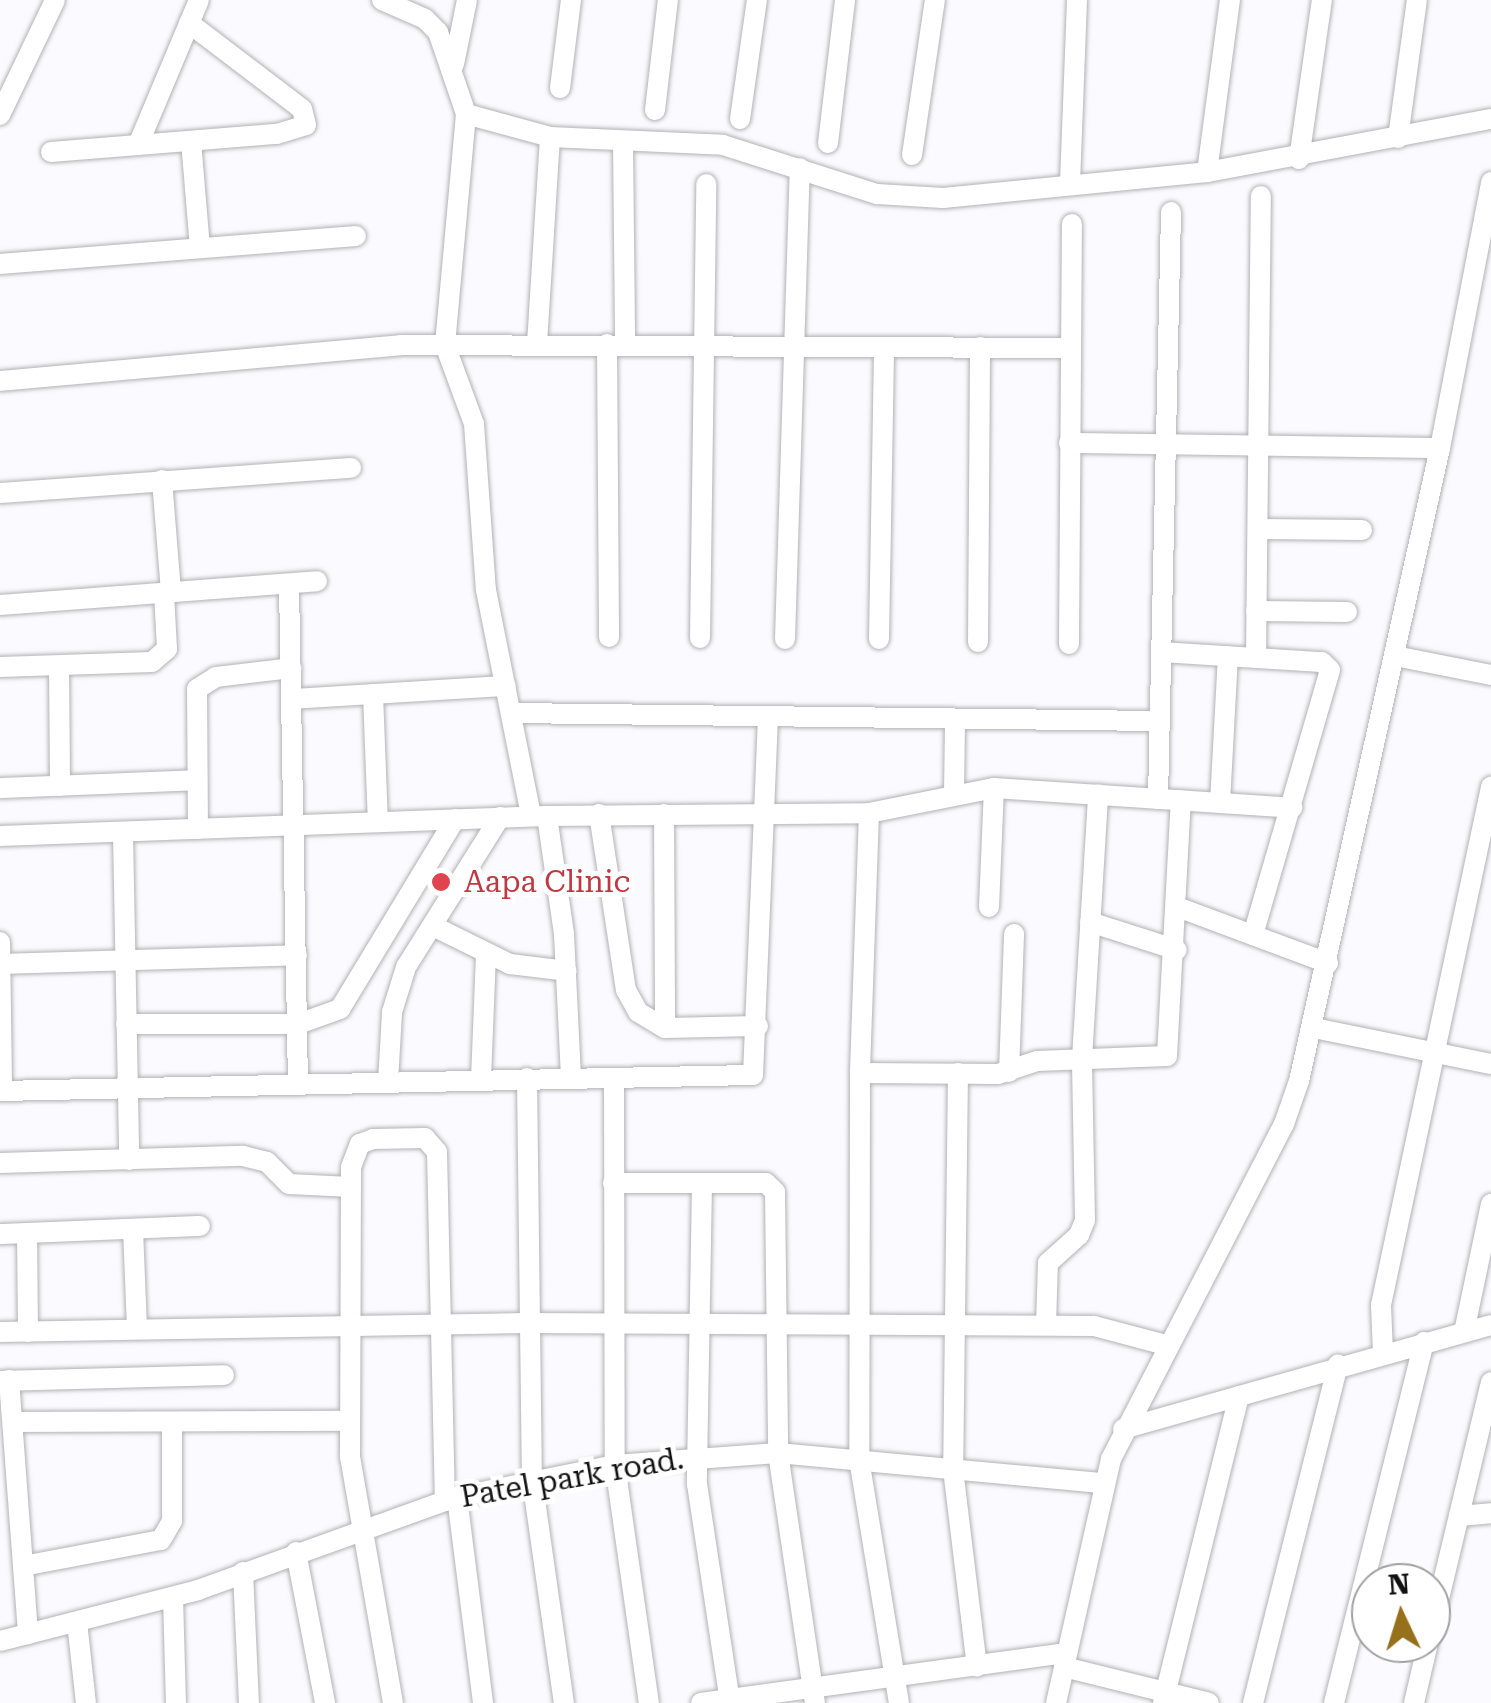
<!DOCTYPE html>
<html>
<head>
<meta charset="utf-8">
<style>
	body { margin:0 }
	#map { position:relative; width:1491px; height:1703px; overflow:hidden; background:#fbfbff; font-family:"Roboto Serif",serif }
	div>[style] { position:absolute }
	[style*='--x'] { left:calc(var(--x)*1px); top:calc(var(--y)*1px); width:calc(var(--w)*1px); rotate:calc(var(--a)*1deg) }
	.roads { filter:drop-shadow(0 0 2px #b2b2b5) drop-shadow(0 0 2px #b2b2b5) }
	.street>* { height:20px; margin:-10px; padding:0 10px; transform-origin:10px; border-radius:10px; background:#fff }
	.dots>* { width:28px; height:28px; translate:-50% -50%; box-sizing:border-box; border:5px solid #fff; border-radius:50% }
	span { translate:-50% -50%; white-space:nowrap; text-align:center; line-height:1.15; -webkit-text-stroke:10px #fff; paint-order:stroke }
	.health-label { font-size:30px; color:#be3a42 }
	.left { translate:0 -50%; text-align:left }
	.street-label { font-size:30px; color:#121213 }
	.north { position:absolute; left:1351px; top:1563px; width:100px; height:100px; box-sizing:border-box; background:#fff; border:2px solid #a0a0a1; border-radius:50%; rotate:356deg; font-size:28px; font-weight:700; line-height:40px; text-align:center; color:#121213 }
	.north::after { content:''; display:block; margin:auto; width:35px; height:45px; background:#96701a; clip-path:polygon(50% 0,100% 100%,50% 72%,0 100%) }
</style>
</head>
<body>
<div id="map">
	<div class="roads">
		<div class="street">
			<div style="--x:382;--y:0;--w:47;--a:23.8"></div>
			<div style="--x:425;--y:19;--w:18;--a:45"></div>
			<div style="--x:438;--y:32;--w:87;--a:71.1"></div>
			<div style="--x:466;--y:114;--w:232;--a:95.2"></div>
			<div style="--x:445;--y:345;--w:84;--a:69.8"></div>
			<div style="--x:474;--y:424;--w:166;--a:85.9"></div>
			<div style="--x:486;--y:590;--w:230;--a:78.7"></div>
			<div style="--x:454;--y:64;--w:65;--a:-78.5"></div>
			<div style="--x:560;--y:88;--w:89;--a:-82.9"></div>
			<div style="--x:655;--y:110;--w:111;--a:-83.3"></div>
			<div style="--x:466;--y:114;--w:87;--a:15.3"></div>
			<div style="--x:550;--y:137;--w:173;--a:2.6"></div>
			<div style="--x:723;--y:145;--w:162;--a:17.7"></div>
			<div style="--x:877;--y:194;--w:66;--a:3.5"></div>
			<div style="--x:943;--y:198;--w:265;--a:-5.6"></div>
			<div style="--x:1207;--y:172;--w:289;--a:-10.6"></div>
			<div style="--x:0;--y:115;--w:127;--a:-64.4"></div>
			<div style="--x:740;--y:119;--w:120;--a:-81.9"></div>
			<div style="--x:1398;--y:138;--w:139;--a:-82.2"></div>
			<div style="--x:191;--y:141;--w:107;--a:85.2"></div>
			<div style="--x:623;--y:142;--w:203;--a:89.4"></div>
			<div style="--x:828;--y:143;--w:144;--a:-83.2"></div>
			<div style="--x:138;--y:145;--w:157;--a:-67.2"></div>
			<div style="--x:51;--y:152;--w:227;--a:-4.6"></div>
			<div style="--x:277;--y:134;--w:30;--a:-17"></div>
			<div style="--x:306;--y:125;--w:16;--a:-104"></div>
			<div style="--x:302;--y:109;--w:142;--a:-142.7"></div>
			<div style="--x:912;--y:155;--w:157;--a:-81.6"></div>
			<div style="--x:1299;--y:159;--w:161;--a:-81.8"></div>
			<div style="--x:1207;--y:172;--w:174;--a:-82.4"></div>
			<div style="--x:1070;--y:183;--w:183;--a:-87.8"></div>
			<div style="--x:0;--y:264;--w:357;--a:-4.5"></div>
			<div style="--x:537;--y:344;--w:207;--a:-86.4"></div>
			<div style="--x:607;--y:344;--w:293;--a:89.6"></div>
			<div style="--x:0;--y:381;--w:403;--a:-5.1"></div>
			<div style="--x:401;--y:345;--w:669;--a:0.26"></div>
			<div style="--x:1069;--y:443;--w:371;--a:0.8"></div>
			<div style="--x:162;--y:480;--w:113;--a:85.4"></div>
			<div style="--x:0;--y:493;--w:352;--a:-4.1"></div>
			<div style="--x:1258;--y:529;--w:104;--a:0.6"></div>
			<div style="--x:289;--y:584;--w:500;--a:88.97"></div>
			<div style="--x:0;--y:605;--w:318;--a:-4.3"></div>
			<div style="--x:1256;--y:611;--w:91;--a:0.6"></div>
			<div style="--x:700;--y:638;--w:454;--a:-89.2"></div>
			<div style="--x:785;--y:639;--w:471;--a:-88.2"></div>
			<div style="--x:879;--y:639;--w:292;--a:-89"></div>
			<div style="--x:978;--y:642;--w:295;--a:-89.6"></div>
			<div style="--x:1069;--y:644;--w:420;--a:-89.6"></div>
			<div style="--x:1161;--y:652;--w:161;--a:3.6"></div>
			<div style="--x:1322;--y:662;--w:11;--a:45"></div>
			<div style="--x:1330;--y:670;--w:276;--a:106.2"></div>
			<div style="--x:1395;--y:656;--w:98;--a:11.2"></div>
			<div style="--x:1256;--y:658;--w:462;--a:-89.4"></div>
			<div style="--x:59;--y:666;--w:120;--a:89.5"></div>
			<div style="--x:0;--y:667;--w:152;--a:-1.9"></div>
			<div style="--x:152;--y:662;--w:20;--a:-41"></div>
			<div style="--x:167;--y:649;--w:55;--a:-93.1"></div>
			<div style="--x:373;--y:694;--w:128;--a:87.8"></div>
			<div style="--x:292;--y:699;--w:214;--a:-3.5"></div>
			<div style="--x:511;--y:713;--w:649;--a:0.71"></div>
			<div style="--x:0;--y:788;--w:197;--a:-2.3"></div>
			<div style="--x:954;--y:794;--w:74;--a:-89.2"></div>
			<div style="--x:1158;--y:799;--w:587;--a:-88.73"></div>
			<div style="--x:1220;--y:803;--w:147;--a:-86.9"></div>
			<div style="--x:869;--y:813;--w:260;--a:92"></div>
			<div style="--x:860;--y:1073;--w:386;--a:90.1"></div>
			<div style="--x:859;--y:1459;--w:247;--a:80.7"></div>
			<div style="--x:599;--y:814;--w:178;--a:81.3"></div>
			<div style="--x:626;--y:990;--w:25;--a:61"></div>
			<div style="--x:638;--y:1012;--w:31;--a:31"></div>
			<div style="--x:665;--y:1028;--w:93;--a:-1.2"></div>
			<div style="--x:664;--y:814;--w:214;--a:89.7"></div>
			<div style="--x:547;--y:816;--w:119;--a:81.8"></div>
			<div style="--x:564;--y:934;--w:144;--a:87.2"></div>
			<div style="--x:198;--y:829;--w:140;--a:-90.4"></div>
			<div style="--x:197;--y:689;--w:22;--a:-32"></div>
			<div style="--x:216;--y:677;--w:76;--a:-6.8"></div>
			<div style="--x:123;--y:833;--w:327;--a:88.9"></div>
			<div style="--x:0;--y:836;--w:547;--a:-2.09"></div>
			<div style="--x:547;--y:816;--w:322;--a:-0.5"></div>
			<div style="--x:869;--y:813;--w:127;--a:-11.3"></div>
			<div style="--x:994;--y:788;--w:299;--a:3.8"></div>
			<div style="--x:989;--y:907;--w:119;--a:-87.6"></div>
			<div style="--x:1180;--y:908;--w:158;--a:20.4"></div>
			<div style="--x:1090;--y:922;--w:91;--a:17.8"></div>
			<div style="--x:433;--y:926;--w:86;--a:26.3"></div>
			<div style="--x:510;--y:964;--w:57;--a:7"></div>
			<div style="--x:0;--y:942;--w:149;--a:89.2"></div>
			<div style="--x:0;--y:964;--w:297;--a:-1.7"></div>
			<div style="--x:126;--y:1024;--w:172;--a:0"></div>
			<div style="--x:298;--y:1024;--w:45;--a:-19.7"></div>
			<div style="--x:340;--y:1009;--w:222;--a:-58.8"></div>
			<div style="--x:1314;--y:1028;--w:181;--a:11.5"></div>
			<div style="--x:1009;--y:1072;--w:138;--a:-87.9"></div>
			<div style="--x:860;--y:1073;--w:138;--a:0.4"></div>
			<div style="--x:998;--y:1074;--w:41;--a:-18.4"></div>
			<div style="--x:1037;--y:1061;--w:130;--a:-2.2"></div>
			<div style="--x:1167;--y:1056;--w:256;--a:-86.9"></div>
			<div style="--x:958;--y:1073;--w:396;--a:90.7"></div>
			<div style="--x:953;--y:1469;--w:199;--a:83.1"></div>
			<div style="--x:527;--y:1078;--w:401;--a:89.3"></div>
			<div style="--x:532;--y:1479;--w:226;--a:81.9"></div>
			<div style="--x:614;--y:1078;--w:387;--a:89.9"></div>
			<div style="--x:615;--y:1465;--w:240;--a:81.9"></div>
			<div style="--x:481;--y:1079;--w:125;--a:-87.7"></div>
			<div style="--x:388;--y:1082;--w:70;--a:-86.7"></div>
			<div style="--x:392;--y:1012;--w:47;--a:-72.7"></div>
			<div style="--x:406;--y:967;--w:177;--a:-57.9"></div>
			<div style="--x:0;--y:1091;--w:753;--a:-1.22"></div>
			<div style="--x:753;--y:1075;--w:359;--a:-87.6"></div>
			<div style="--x:0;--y:1163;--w:243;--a:-1.7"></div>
			<div style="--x:243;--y:1156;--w:25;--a:14"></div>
			<div style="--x:267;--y:1162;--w:31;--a:45"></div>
			<div style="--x:289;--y:1184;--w:62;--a:2.8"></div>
			<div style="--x:613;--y:1183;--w:153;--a:0"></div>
			<div style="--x:766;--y:1183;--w:13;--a:45"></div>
			<div style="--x:775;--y:1192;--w:261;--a:89.3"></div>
			<div style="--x:778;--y:1453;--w:253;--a:81.6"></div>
			<div style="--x:702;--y:1184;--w:300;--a:91"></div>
			<div style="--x:697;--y:1484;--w:221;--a:81.4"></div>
			<div style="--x:133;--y:1229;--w:100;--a:87.7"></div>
			<div style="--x:27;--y:1233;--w:99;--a:89.4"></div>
			<div style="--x:0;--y:1234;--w:200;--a:-2.3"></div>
			<div style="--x:1046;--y:1325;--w:62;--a:-88.2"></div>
			<div style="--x:1048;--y:1263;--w:42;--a:-42.1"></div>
			<div style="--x:1079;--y:1235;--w:16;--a:-68"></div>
			<div style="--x:1085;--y:1220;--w:161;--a:-91.1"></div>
			<div style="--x:1082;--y:1059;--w:265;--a:-86.5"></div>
			<div style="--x:0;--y:1332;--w:526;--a:-0.98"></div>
			<div style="--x:526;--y:1323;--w:568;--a:0.3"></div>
			<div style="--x:1094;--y:1326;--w:74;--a:14.8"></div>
			<div style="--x:1464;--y:1332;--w:131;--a:-78.1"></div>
			<div style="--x:1383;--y:1353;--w:48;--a:-92.4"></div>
			<div style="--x:1381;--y:1305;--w:530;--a:-78.01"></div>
			<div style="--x:9;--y:1380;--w:255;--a:85.7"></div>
			<div style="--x:0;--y:1381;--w:224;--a:-1.5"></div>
			<div style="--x:13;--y:1422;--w:336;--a:-0.2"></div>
			<div style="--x:1123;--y:1429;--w:382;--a:-15.8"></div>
			<div style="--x:457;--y:1497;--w:208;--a:82.8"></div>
			<div style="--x:1459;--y:1516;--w:32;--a:-5"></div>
			<div style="--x:296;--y:1552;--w:154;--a:79.1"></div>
			<div style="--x:23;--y:1566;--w:140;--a:-10.7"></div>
			<div style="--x:161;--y:1540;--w:22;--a:-60"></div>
			<div style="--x:172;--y:1521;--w:99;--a:-90"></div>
			<div style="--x:243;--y:1572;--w:131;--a:87.4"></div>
			<div style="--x:173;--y:1597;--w:106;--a:88.4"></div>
			<div style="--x:77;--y:1622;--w:81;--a:83.7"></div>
			<div style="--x:1431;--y:1632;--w:257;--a:-76.5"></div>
			<div style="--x:0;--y:1641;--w:204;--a:-14.4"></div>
			<div style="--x:198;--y:1590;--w:275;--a:-19.8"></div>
			<div style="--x:457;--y:1497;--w:161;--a:-11.4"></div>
			<div style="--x:615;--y:1465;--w:163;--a:-4.2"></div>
			<div style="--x:778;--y:1453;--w:327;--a:5.3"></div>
			<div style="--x:1064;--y:1667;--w:149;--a:13.9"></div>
			<div style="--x:393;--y:1703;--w:250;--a:-99.9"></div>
			<div style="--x:350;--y:1457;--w:290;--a:-89.8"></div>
			<div style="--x:351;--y:1167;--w:25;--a:-69"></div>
			<div style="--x:360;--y:1144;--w:14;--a:-21"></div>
			<div style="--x:373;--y:1139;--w:52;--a:-1.1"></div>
			<div style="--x:425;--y:1138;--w:18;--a:49"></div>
			<div style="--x:437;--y:1152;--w:349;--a:88.7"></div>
			<div style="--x:701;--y:1703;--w:369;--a:-7.8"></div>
			<div style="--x:1056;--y:1703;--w:250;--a:-77.3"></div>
			<div style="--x:1111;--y:1459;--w:377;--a:-62.7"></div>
			<div style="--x:1284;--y:1124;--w:46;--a:-70.8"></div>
			<div style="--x:1299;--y:1081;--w:649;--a:-77.44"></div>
			<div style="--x:1440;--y:448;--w:271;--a:-79.1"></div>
			<div style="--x:1163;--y:1703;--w:316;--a:-76.1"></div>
			<div style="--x:1253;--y:1703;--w:349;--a:-75.9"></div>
			<div style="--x:1334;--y:1703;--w:372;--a:-76"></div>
			<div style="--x:1414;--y:1703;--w:62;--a:-76.9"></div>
		</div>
	</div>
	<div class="dots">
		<div style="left:441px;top:882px;background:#e0444e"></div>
	</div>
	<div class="health-label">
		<span class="left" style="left:464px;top:882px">Aapa Clinic</span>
	</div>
	<div class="street-label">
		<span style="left:572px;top:1478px;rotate:-10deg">Patel park road.</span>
	</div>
	<div class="north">N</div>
</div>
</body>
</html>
